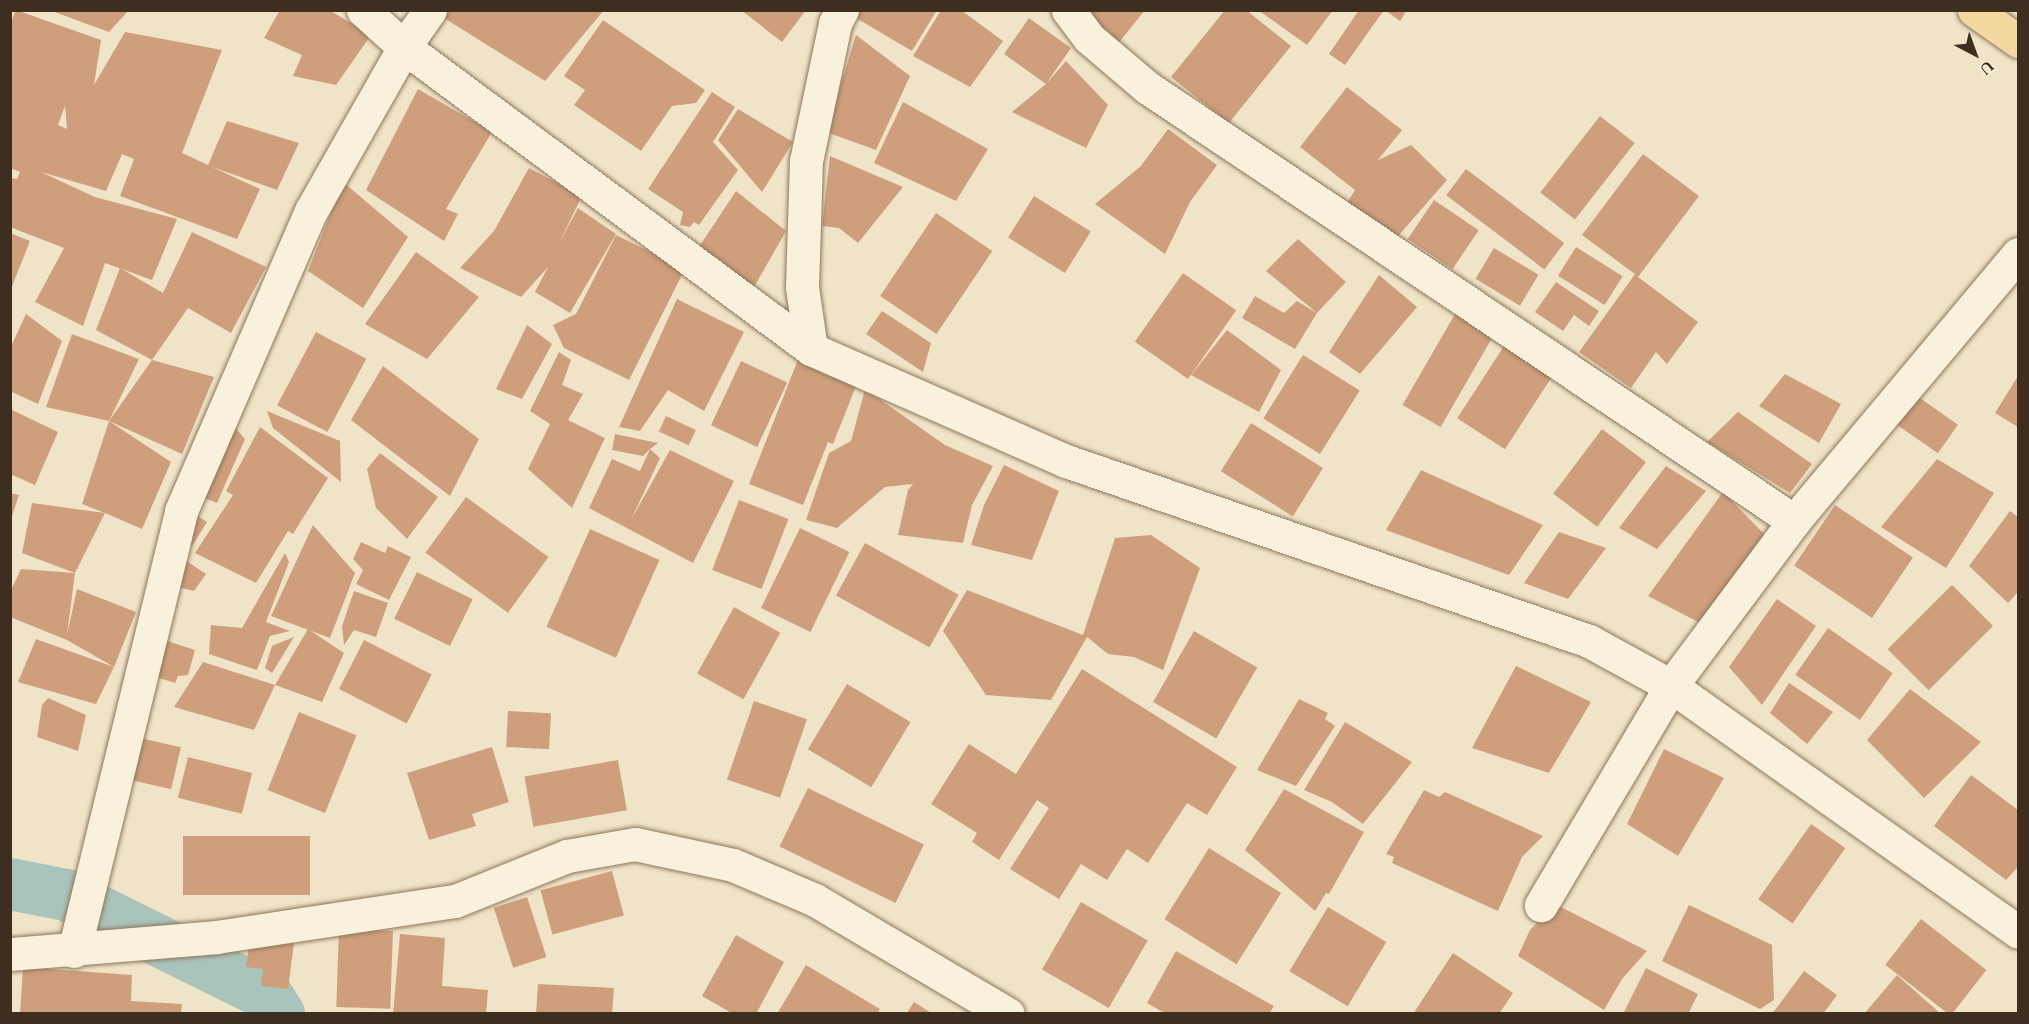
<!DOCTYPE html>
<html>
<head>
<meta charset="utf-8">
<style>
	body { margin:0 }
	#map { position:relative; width:2029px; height:1024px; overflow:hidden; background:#f0e4c8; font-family:Spectral,serif }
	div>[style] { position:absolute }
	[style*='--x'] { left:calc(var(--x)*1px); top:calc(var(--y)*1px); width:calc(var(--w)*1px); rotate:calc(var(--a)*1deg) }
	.canal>* { height:52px; margin:-26px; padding:0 26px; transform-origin:26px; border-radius:26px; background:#a9c4bc }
	.building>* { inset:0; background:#cf9f7d; transform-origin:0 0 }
	.roads { filter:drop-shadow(0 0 2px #8d765c) drop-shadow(0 0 2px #8d765c) }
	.street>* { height:33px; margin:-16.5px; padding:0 16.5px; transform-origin:16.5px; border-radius:16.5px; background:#faf1dc }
	.primary>* { height:33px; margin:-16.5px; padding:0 16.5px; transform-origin:16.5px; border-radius:16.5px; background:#f3d9a0 }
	span { translate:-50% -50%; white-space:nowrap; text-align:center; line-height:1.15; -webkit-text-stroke:4.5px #f7eed8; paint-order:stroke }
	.frame { position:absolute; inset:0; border:12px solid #3d2e20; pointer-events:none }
	.north { position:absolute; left:1945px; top:24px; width:60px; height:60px; -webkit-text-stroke:4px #f7eed8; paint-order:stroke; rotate:139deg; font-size:16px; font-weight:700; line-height:24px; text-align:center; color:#3d2e20 }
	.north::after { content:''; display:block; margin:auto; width:21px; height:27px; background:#3d2e20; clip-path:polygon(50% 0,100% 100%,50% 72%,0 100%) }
</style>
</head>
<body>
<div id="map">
	<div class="canal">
		<div style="--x:10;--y:884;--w:57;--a:11.1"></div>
		<div style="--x:66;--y:895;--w:223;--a:26.3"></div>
		<div style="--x:266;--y:994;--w:24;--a:57"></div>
	</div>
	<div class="building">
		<div style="clip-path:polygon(evenodd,16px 10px,101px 40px,94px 85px,125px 32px,222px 50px,182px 153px,208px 165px,227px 121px,299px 143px,277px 190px,212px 167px,260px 189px,237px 239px,120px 196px,134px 159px,122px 154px,106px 191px,41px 172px,95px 197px,177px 219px,152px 280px,105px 263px,83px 326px,35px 302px,64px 248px,10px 227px,10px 178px,17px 179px,20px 172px,10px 168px,10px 24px,16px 10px,65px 106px,67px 129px,58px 125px,65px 106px)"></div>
		<div style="clip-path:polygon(49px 10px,129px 10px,109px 32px)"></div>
		<div style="clip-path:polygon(280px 10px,329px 10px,371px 35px,336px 85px,293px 76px,302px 55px,264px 38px)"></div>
		<div style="clip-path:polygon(450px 10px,604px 10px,545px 81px,444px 18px)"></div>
		<div style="clip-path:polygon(741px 10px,806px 10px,782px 42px)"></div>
		<div style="clip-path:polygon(854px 10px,937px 10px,912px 51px,851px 15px)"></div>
		<div style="clip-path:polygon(941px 10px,961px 10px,1003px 41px,970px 87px,913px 56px)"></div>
		<div style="clip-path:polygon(1077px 10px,1145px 10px,1117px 45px)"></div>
		<div style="clip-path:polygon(1225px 10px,1246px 10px,1291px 46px,1229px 123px,1171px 77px)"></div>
		<div style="clip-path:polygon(1258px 10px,1333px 10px,1307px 45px)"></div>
		<div style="clip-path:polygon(1359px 10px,1384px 10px,1345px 65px,1329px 54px)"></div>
		<div style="clip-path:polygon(1385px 10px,1407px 10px,1400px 21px)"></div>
		<div style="clip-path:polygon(1029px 18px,1071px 48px,1046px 84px,1066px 61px,1108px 105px,1086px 148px,1012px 112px,1046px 84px,1004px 54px)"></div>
		<div style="clip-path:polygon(603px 20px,705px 90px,696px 103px,672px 106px,641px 151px,574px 105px,585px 90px,564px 76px)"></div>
		<div style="clip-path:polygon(856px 35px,910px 76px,876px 150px,826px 132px)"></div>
		<div style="clip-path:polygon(1347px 87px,1402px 130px,1378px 160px,1411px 145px,1447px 180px,1392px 243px,1344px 208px,1355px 190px,1300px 147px)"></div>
		<div style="clip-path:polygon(418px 89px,492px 132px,446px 209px,458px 214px,444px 241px,366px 190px)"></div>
		<div style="clip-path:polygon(712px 92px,735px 107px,713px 142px,738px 170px,699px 225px,694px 222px,690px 227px,680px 225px,683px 212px,648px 189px)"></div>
		<div style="clip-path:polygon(903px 102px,988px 149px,956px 201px,874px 163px)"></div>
		<div style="clip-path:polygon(738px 109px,793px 142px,762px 192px,718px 140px)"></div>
		<div style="left:1600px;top:116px;width:44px;height:97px;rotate:38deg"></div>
		<div style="clip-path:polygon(1168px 129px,1217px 165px,1190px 202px,1165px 254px,1095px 204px,1141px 166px)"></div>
		<div style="clip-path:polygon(1643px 154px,1699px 196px,1638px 277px,1698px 322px,1667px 364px,1656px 352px,1631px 388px,1579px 352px,1635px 274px,1582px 235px)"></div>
		<div style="clip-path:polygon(830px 156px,903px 187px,858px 243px,839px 228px,822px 226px)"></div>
		<div style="clip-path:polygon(529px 168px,582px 196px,559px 243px,578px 208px,616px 234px,570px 313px,535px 292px,548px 267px,521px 297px,460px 268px,494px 231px)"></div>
		<div style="left:1466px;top:169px;width:123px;height:33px;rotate:37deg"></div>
		<div style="clip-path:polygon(343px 182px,408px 237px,363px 308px,308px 271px)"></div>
		<div style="clip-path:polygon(736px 191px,786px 231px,754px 287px,697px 250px)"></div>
		<div style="left:1034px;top:196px;width:67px;height:49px;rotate:32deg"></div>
		<div style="left:1434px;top:200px;width:54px;height:47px;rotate:34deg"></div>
		<div style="left:936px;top:213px;width:68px;height:100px;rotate:34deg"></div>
		<div style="clip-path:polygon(192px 232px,266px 267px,231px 333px,188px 308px,152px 360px,214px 377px,182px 454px,109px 421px,152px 360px,96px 330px,120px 268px,163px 293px)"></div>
		<div style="clip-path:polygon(10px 233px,30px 241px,11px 289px,10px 289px)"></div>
		<div style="clip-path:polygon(616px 235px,685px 269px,629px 380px,564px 348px,553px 325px,576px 314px)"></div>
		<div style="clip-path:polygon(1298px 239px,1346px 282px,1317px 313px,1295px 349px,1242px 318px,1255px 296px,1284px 313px,1297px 301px,1317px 313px,1266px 271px)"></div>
		<div style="left:1576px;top:247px;width:55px;height:34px;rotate:32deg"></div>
		<div style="left:1494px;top:248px;width:52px;height:36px;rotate:31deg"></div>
		<div style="clip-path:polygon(416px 252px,479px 297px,427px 359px,365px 324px)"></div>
		<div style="left:1183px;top:273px;width:65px;height:84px;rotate:35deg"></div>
		<div style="clip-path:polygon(1379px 275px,1417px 307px,1360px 374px,1329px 352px)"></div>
		<div style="clip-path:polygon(1556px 282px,1599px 311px,1589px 326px,1574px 315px,1563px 331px,1535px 312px)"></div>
		<div style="clip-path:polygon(677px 299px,744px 332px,704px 411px,668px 390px,640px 431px,619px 427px)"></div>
		<div style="clip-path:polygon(882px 311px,931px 343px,923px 372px,866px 334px)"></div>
		<div style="clip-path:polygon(26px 314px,62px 341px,38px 404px,10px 391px,10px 349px)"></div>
		<div style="left:1455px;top:314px;width:44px;height:105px;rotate:30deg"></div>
		<div style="clip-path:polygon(527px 325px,552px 344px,522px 399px,496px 389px)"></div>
		<div style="clip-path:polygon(1227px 330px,1281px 370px,1259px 412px,1191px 375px)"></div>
		<div style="left:316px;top:332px;width:57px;height:83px;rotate:28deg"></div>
		<div style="clip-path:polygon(72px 334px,139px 359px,109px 421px,46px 407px)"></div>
		<div style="left:1504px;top:346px;width:57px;height:86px;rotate:33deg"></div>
		<div style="clip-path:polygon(559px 352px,571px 360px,562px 385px,583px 394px,568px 420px,605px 438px,572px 508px,528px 469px,550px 424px,530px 411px)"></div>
		<div style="left:1303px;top:355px;width:67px;height:75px;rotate:32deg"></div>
		<div style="clip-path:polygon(799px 357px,858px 381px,833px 444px,828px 442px,803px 505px,749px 484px)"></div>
		<div style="left:741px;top:361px;width:51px;height:71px;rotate:25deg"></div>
		<div style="clip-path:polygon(383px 366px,479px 439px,450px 496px,351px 420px)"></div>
		<div style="clip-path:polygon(1785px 374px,1841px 404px,1819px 443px,1759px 406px)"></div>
		<div style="clip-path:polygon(2018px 376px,2018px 427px,1995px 413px)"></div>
		<div style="clip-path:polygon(865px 389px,945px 445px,993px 466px,972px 505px,963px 543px,898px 535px,908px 490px,913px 484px,885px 487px,837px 528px,806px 520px,829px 453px,851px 441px)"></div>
		<div style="left:1917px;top:396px;width:50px;height:35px;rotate:35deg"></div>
		<div style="clip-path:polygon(10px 409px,58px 432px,35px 485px,10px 474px)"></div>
		<div style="clip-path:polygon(267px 411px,340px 441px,341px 482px,273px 428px)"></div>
		<div style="clip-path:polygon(1738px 412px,1812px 464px,1790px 493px,1707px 442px)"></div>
		<div style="left:666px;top:416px;width:33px;height:17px;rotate:25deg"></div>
		<div style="clip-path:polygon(109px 421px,171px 462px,142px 529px,105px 513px,75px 573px,22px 553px,32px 503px,105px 513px,82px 504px)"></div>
		<div style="left:1251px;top:423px;width:85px;height:57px;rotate:32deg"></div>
		<div style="clip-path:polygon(232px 424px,245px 439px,217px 503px,202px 497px)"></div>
		<div style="clip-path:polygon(260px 427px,328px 478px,293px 534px,288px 531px,256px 583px,195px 553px,233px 495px,226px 491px)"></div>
		<div style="left:1602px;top:429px;width:55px;height:81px;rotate:37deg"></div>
		<div style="clip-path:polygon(615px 434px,658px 443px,650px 449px,660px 458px,631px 520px,670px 450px,734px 481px,693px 563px,589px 508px,612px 459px,640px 471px,650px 449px,643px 456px,612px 450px)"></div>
		<div style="clip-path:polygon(380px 453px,438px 497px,407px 539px,376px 508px,367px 469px)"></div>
		<div style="clip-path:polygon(1937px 459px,1994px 493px,1946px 568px,1881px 527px)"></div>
		<div style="clip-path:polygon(1004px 465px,1059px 491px,1032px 560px,971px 545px,984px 505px)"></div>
		<div style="clip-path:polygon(1666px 466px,1706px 491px,1657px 549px,1619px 528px)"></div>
		<div style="clip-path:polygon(1421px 470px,1543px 525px,1509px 575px,1386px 530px)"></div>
		<div style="clip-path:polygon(1723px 492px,1773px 543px,1708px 627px,1648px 596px)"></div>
		<div style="clip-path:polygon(10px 493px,19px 495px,11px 519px,10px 519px)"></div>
		<div style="left:466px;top:497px;width:102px;height:69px;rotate:36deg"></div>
		<div style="left:739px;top:500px;width:53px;height:75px;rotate:21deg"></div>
		<div style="left:1835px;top:505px;width:94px;height:73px;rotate:34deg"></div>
		<div style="clip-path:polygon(2010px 511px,2018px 517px,2018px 592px,2008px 603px,1969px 566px)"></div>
		<div style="clip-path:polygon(196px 515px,207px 522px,192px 546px,184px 535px)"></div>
		<div style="clip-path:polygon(313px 525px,355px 573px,330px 638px,271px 616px)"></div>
		<div style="left:800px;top:528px;width:55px;height:89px;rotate:26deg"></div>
		<div style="left:590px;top:529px;width:76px;height:107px;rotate:24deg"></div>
		<div style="clip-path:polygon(1559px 532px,1606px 548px,1568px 599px,1524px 583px)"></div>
		<div style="clip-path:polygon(1151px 535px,1200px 568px,1163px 670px,1134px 657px,1108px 654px,1087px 637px,1051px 700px,986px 695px,943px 631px,967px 590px,1083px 635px,1115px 538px)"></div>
		<div style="clip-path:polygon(361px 542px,385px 553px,388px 546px,411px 557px,389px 600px,356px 584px,363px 570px,353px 559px)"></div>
		<div style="left:865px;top:543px;width:107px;height:60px;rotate:29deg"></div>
		<div style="clip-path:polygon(285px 553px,289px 562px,266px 622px,290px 631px,270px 636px,257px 670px,209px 654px,211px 625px,242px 628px)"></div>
		<div style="clip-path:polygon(179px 556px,206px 574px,194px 591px,171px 585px)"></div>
		<div style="clip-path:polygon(21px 569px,75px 573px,67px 635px,77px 589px,136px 612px,114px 667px,67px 640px,10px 617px,10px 592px)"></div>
		<div style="left:417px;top:572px;width:62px;height:52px;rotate:26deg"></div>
		<div style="left:1952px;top:585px;width:58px;height:91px;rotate:45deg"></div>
		<div style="clip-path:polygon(354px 591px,388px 603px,376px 637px,354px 630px,344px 645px,342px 626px)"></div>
		<div style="clip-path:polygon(1777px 599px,1816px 626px,1762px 705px,1729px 667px)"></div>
		<div style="left:734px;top:607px;width:53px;height:76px;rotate:29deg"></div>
		<div style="left:1828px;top:628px;width:79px;height:57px;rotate:35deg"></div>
		<div style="clip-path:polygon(308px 629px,344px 653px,322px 702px,275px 685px,254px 730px,174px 707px,203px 662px,275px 685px)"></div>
		<div style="left:1194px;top:631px;width:73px;height:82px;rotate:30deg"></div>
		<div style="clip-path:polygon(294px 637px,272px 673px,265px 668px,272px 646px)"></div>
		<div style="clip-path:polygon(36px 639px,114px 667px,96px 704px,18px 682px)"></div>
		<div style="clip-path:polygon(161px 639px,195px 650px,188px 675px,178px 676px,175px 683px,150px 675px)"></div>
		<div style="left:364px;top:640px;width:76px;height:55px;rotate:27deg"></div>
		<div style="clip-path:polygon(1516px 666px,1591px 702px,1549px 773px,1472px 748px)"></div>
		<div style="clip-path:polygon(1082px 669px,1237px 767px,1207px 815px,1187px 803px,1148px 863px,1127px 849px,1107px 880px,1081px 864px,1059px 899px,1010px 869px,1049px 808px,1037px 800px,999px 860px,972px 842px,977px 833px,931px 804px,969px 744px,1016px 774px)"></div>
		<div style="clip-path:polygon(1789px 683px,1833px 712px,1807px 744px,1770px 713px)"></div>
		<div style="left:847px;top:684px;width:74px;height:76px;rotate:31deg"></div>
		<div style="clip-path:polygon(1910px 689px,1981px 742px,1924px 798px,1867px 740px)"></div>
		<div style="clip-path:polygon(48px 698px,86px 715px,78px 751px,37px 737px,42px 705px)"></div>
		<div style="clip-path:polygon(1299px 699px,1328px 713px,1325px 719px,1335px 726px,1296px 786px,1257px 770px)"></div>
		<div style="left:754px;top:701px;width:56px;height:83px;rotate:19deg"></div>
		<div style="left:508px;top:711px;width:43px;height:36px;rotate:3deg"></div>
		<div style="left:299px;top:712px;width:62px;height:84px;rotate:22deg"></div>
		<div style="clip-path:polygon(1345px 722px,1412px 762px,1363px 824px,1332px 802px,1304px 790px)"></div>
		<div style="left:136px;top:737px;width:46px;height:43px;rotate:13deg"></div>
		<div style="clip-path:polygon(492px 747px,509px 802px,472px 814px,476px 826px,429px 840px,407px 773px)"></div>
		<div style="clip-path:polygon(1664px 749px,1724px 778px,1678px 856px,1627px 824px)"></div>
		<div style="left:188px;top:757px;width:66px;height:42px;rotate:14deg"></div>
		<div style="left:618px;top:760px;width:51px;height:95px;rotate:80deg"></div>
		<div style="clip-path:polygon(1971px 775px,2018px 810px,2018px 867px,2006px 880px,1934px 826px)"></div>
		<div style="left:808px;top:788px;width:129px;height:65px;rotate:26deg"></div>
		<div style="clip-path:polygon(1284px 789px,1364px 832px,1329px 894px,1326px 893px,1315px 911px,1245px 850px)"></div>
		<div style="clip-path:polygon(1424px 790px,1439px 797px,1445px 792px,1543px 836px,1522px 857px,1498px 911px,1392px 863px,1394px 857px,1386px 854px)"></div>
		<div style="left:1811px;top:824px;width:42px;height:92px;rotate:35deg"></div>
		<div style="left:183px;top:836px;width:127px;height:59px"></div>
		<div style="left:1209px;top:848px;width:85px;height:84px;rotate:32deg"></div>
		<div style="left:612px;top:871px;width:46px;height:74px;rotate:75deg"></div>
		<div style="left:527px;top:897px;width:63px;height:35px;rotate:72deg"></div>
		<div style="left:1081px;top:902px;width:77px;height:78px;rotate:30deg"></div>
		<div style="clip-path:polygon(1555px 904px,1647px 951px,1622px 979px,1604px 1010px,1518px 956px,1530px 930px)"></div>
		<div style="clip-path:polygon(1689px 905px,1772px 945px,1774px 1000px,1760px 1009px,1662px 961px)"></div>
		<div style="left:1328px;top:907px;width:68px;height:75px;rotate:31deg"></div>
		<div style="left:1921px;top:919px;width:83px;height:58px;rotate:38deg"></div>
		<div style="left:339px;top:929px;width:54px;height:78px;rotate:2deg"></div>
		<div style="clip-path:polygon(400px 934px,445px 938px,442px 986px,488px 990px,486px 1014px,393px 1014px)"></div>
		<div style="clip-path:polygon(736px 935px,784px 962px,756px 1014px,733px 1014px,702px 996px)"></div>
		<div style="clip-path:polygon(250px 938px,294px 943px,288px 989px,261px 986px,263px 969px,246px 967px)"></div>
		<div style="clip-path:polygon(1176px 951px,1274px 1006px,1269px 1014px,1166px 1014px,1147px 1003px)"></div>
		<div style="clip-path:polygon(1453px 953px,1513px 993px,1499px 1014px,1413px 1014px)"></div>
		<div style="clip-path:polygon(806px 965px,880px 1009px,877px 1014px,777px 1014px)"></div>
		<div style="clip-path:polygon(23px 967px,132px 975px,131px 1001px,182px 1004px,181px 1014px,20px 1014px)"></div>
		<div style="clip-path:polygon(1646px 968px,1698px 994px,1688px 1014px,1623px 1014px)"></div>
		<div style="clip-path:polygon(1804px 971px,1837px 995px,1823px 1014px,1772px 1014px)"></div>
		<div style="clip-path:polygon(1897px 975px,1941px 1014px,1864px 1014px)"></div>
		<div style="clip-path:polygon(538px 984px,614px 988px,612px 1014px,536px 1014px)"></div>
		<div style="clip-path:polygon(914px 1002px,933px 1014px,906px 1014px)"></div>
	</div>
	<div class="roads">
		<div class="street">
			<div style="--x:363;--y:10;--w:55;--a:42.1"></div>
			<div style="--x:404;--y:47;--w:507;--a:36.58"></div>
			<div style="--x:811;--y:349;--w:279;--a:23.7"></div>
			<div style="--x:1066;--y:461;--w:553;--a:18.99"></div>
			<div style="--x:1589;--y:641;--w:94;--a:28.8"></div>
			<div style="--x:1671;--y:686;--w:255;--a:120.7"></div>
			<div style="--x:1068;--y:10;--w:35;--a:53"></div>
			<div style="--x:1089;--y:38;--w:77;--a:40.3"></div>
			<div style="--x:1148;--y:88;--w:778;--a:33.83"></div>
			<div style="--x:2018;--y:254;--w:349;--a:130"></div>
			<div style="--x:1794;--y:521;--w:206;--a:126.7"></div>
			<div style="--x:1671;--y:686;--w:425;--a:35.3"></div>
			<div style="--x:811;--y:349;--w:63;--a:-98.3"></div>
			<div style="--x:802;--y:287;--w:126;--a:-88.2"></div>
			<div style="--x:806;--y:161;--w:141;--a:-78.1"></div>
			<div style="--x:835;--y:23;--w:15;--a:-62"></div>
			<div style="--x:74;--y:951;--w:453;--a:-76.3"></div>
			<div style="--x:181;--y:511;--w:327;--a:-66.6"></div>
			<div style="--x:311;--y:211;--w:189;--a:-60.4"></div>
			<div style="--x:404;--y:47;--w:45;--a:-54.9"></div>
			<div style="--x:10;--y:954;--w:207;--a:-4.7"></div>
			<div style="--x:216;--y:937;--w:242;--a:-8.6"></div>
			<div style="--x:455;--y:901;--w:121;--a:-21.9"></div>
			<div style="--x:567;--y:856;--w:69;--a:-10"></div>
			<div style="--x:635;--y:844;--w:100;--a:12.1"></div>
			<div style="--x:733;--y:865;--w:89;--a:23.1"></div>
			<div style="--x:815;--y:900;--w:224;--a:30.6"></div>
		</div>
		<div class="primary">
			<div style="--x:1974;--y:10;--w:54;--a:35.2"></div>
		</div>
	</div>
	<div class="frame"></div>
	<div class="north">U</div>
</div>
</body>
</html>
